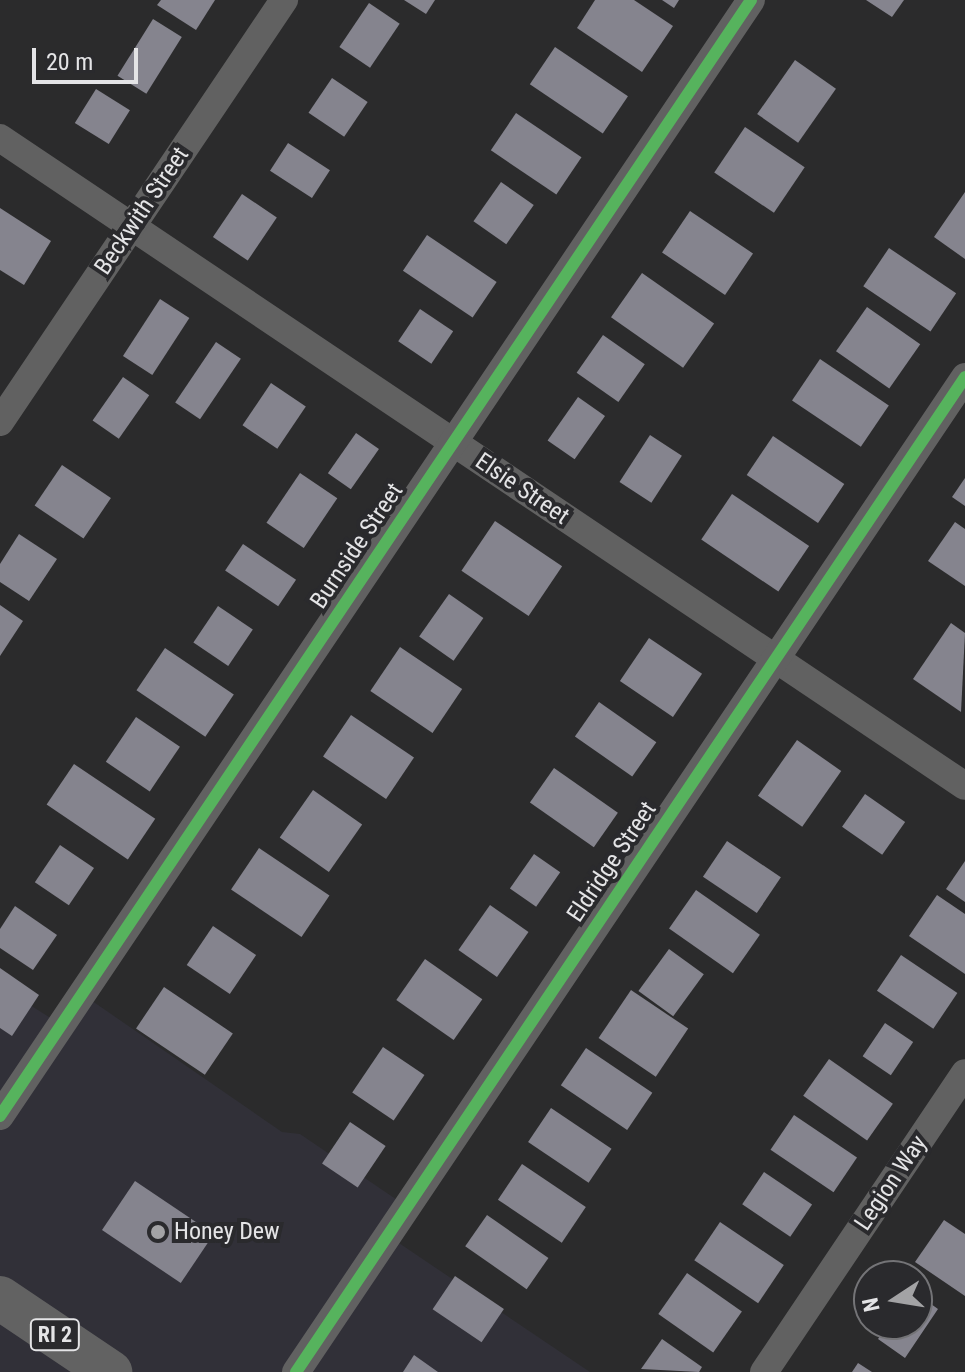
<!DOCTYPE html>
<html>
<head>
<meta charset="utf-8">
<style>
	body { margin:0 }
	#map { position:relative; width:965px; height:1372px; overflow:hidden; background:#2b2b2c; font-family:"Roboto Condensed",sans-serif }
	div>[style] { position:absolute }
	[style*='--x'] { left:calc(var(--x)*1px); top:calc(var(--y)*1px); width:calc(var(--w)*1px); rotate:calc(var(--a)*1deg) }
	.built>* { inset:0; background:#313038 }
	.building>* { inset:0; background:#85848e; transform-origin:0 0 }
	.minor>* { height:28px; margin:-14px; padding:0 14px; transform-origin:14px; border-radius:14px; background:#616161 }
	.primary>* { height:44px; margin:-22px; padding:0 22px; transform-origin:22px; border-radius:22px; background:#626262 }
	.cycleway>* { height:12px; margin:-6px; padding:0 6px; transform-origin:6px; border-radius:6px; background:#56b35d }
	.dots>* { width:22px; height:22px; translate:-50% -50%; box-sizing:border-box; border:4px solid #2a2a2d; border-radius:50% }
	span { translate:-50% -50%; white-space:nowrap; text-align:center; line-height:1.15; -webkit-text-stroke:8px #2a2a2d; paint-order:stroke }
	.shield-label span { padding:2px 6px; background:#2a2a2d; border:2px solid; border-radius:6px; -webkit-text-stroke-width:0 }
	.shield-label { font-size:22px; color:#e4e4e6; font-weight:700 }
	.street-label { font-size:24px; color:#e4e4e6 }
	.poi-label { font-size:24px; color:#e4e4e6 }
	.left { translate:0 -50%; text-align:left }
	.north { position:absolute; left:853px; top:1260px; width:80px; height:80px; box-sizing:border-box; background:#2a2a2d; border:2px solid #747477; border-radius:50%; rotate:258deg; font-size:22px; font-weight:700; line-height:32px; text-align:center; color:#e4e4e6 }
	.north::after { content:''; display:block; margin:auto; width:28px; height:36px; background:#a3a3a5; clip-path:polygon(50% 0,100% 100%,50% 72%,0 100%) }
	.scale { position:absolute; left:32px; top:48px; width:106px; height:36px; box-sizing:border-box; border:4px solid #e4e4e6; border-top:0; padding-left:10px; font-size:24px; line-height:28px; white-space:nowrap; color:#e4e4e6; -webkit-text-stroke:6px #2a2a2d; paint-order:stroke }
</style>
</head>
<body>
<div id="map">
	<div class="built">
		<div style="clip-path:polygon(0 986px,60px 1024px,85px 996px,282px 1132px,300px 1134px,406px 1206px,393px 1239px,590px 1372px,0 1372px)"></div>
	</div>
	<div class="building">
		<div style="clip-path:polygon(161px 0,215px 0,196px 30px,157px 5px)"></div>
		<div style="clip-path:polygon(404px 0,435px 0,426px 14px)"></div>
		<div style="clip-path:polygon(595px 0,634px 0,673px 26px,642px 72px,577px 28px)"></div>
		<div style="clip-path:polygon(662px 0,679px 0,674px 8px)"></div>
		<div style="clip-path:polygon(866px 0,904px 0,892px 17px)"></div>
		<div style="left:369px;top:3px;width:37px;height:53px;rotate:34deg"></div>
		<div style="left:153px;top:19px;width:34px;height:67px;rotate:32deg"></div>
		<div style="left:555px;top:47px;width:88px;height:45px;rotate:34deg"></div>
		<div style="left:795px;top:60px;width:50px;height:66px;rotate:35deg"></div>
		<div style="left:332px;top:78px;width:43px;height:42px;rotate:34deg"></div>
		<div style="left:96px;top:89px;width:40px;height:40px;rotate:32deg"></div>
		<div style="left:516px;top:113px;width:79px;height:45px;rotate:34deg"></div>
		<div style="left:745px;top:127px;width:72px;height:55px;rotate:34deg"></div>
		<div style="left:288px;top:143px;width:50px;height:33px;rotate:33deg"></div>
		<div style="left:501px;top:182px;width:40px;height:48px;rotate:35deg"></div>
		<div style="clip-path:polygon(965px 192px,965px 259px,934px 237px)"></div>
		<div style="left:242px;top:194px;width:42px;height:52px;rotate:34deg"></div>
		<div style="clip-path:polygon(0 208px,51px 241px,24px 285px,0 270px)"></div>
		<div style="left:690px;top:211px;width:76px;height:50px;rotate:34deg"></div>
		<div style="left:427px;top:235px;width:84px;height:43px;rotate:34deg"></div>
		<div style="left:889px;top:248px;width:81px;height:46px;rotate:34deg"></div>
		<div style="left:642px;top:273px;width:88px;height:54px;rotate:35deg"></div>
		<div style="left:160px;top:299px;width:35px;height:68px;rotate:33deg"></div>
		<div style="left:867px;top:307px;width:65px;height:54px;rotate:35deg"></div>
		<div style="left:420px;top:309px;width:40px;height:39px;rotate:34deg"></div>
		<div style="left:603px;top:335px;width:51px;height:46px;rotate:35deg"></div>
		<div style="left:216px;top:342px;width:30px;height:73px;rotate:34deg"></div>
		<div style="left:820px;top:359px;width:83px;height:50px;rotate:34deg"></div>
		<div style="left:123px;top:377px;width:32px;height:53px;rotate:35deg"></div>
		<div style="left:271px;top:383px;width:42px;height:51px;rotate:34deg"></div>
		<div style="left:578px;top:397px;width:33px;height:53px;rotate:35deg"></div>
		<div style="left:356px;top:433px;width:28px;height:49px;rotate:35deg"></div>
		<div style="left:650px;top:435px;width:38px;height:56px;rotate:33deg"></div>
		<div style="left:773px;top:436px;width:86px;height:47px;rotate:34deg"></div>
		<div style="left:62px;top:465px;width:59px;height:49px;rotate:34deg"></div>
		<div style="left:300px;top:473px;width:45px;height:60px;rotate:34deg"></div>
		<div style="clip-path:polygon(965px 478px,965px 506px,952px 497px)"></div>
		<div style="left:732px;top:494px;width:93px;height:55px;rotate:34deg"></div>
		<div style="left:495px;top:521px;width:81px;height:60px;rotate:34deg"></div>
		<div style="clip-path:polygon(955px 522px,965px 529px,965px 586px,928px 561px)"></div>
		<div style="clip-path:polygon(19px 534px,57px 559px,29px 601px,0 582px,0 564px)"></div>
		<div style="left:243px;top:544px;width:64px;height:32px;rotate:34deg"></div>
		<div style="left:449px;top:594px;width:42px;height:52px;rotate:35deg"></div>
		<div style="clip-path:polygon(0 605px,23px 621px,0 656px)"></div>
		<div style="left:218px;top:606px;width:42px;height:44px;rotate:34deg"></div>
		<div style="clip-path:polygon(951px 623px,965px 633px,961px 712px,913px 679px)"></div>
		<div style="left:649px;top:638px;width:64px;height:52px;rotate:34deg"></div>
		<div style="left:400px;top:647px;width:75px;height:53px;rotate:34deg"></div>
		<div style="left:165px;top:648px;width:83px;height:51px;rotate:34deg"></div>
		<div style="left:599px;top:702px;width:70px;height:42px;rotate:35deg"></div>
		<div style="left:351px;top:715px;width:76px;height:50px;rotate:34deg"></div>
		<div style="left:136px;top:717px;width:53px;height:54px;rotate:34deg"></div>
		<div style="left:797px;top:740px;width:54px;height:68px;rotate:35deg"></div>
		<div style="left:74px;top:764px;width:98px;height:49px;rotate:34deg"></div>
		<div style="left:554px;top:768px;width:78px;height:42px;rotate:35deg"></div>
		<div style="left:313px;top:790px;width:60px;height:58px;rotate:35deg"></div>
		<div style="left:865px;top:794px;width:49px;height:40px;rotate:35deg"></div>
		<div style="left:727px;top:841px;width:65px;height:43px;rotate:34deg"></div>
		<div style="left:60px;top:845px;width:41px;height:45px;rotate:34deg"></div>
		<div style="left:259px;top:848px;width:85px;height:50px;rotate:34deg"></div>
		<div style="left:534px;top:854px;width:32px;height:42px;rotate:35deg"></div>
		<div style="clip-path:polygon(965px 861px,965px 902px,946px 889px)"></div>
		<div style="left:696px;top:890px;width:78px;height:47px;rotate:35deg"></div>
		<div style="clip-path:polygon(937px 895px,965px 914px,965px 974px,909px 936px)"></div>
		<div style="left:490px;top:905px;width:47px;height:55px;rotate:35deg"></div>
		<div style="clip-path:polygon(15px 906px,57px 935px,33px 970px,0 948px,0 929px)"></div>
		<div style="left:213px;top:926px;width:52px;height:47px;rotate:34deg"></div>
		<div style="left:669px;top:949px;width:43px;height:52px;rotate:36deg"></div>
		<div style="left:901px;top:955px;width:68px;height:43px;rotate:34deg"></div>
		<div style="left:425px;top:959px;width:70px;height:50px;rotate:35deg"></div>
		<div style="clip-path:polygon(0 968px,39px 995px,12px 1036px,0 1028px)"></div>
		<div style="left:164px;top:987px;width:83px;height:50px;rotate:34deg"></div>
		<div style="left:631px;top:990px;width:69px;height:58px;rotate:34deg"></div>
		<div style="left:885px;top:1023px;width:34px;height:40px;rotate:34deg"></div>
		<div style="left:383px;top:1047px;width:50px;height:55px;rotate:34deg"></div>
		<div style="left:586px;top:1048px;width:80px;height:45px;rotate:34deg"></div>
		<div style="left:829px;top:1059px;width:78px;height:45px;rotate:35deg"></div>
		<div style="left:551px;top:1108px;width:73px;height:41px;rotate:34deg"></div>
		<div style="left:794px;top:1115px;width:76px;height:42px;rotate:34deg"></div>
		<div style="left:350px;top:1122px;width:43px;height:50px;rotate:34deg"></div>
		<div style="left:522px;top:1164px;width:77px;height:43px;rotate:34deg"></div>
		<div style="left:764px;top:1172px;width:58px;height:39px;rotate:34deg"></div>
		<div style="left:135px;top:1181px;width:95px;height:59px;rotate:34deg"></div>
		<div style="left:487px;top:1215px;width:75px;height:38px;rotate:35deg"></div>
		<div style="clip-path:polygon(944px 1220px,965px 1234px,965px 1296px,915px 1262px)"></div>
		<div style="left:720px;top:1222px;width:77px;height:46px;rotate:34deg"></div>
		<div style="left:687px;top:1273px;width:67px;height:50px;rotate:35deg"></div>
		<div style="left:455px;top:1276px;width:59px;height:40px;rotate:34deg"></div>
		<div style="clip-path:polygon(917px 1294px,938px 1309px,905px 1358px,878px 1339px,888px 1324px,917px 1324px)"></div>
		<div style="clip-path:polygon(662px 1339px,702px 1367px,699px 1372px,641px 1369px)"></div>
		<div style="clip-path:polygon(414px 1355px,438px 1372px,403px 1372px)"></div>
		<div style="clip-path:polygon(858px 1363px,872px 1372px,852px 1372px)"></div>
	</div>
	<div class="minor">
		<div style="--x:0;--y:138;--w:1162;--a:33.88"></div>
		<div style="--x:0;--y:422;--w:509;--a:-56.06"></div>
		<div style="--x:0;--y:1116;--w:1345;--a:-56.06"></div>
		<div style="--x:296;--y:1372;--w:1199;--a:-56.08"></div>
		<div style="--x:764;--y:1372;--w:360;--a:-56.1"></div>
	</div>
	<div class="primary">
		<div style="--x:0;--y:1298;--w:133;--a:33.9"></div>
	</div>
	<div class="cycleway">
		<div style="--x:0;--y:1116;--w:1345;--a:-56.06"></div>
		<div style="--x:296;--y:1372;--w:1199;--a:-56.08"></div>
	</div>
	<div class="dots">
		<div style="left:158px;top:1232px;background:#a3a3a5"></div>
	</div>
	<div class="shield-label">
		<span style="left:55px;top:1335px">RI 2</span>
	</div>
	<div class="street-label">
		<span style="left:142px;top:211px;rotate:-56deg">Beckwith Street</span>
		<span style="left:522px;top:489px;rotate:34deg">Elsie Street</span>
		<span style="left:357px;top:546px;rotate:-56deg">Burnside Street</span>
		<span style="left:612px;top:862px;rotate:-56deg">Eldridge Street</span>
		<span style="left:891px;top:1183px;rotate:-56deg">Legion Way</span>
	</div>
	<div class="poi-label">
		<span class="left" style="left:174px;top:1232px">Honey Dew</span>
	</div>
	<div class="north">N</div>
	<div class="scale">20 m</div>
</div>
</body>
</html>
